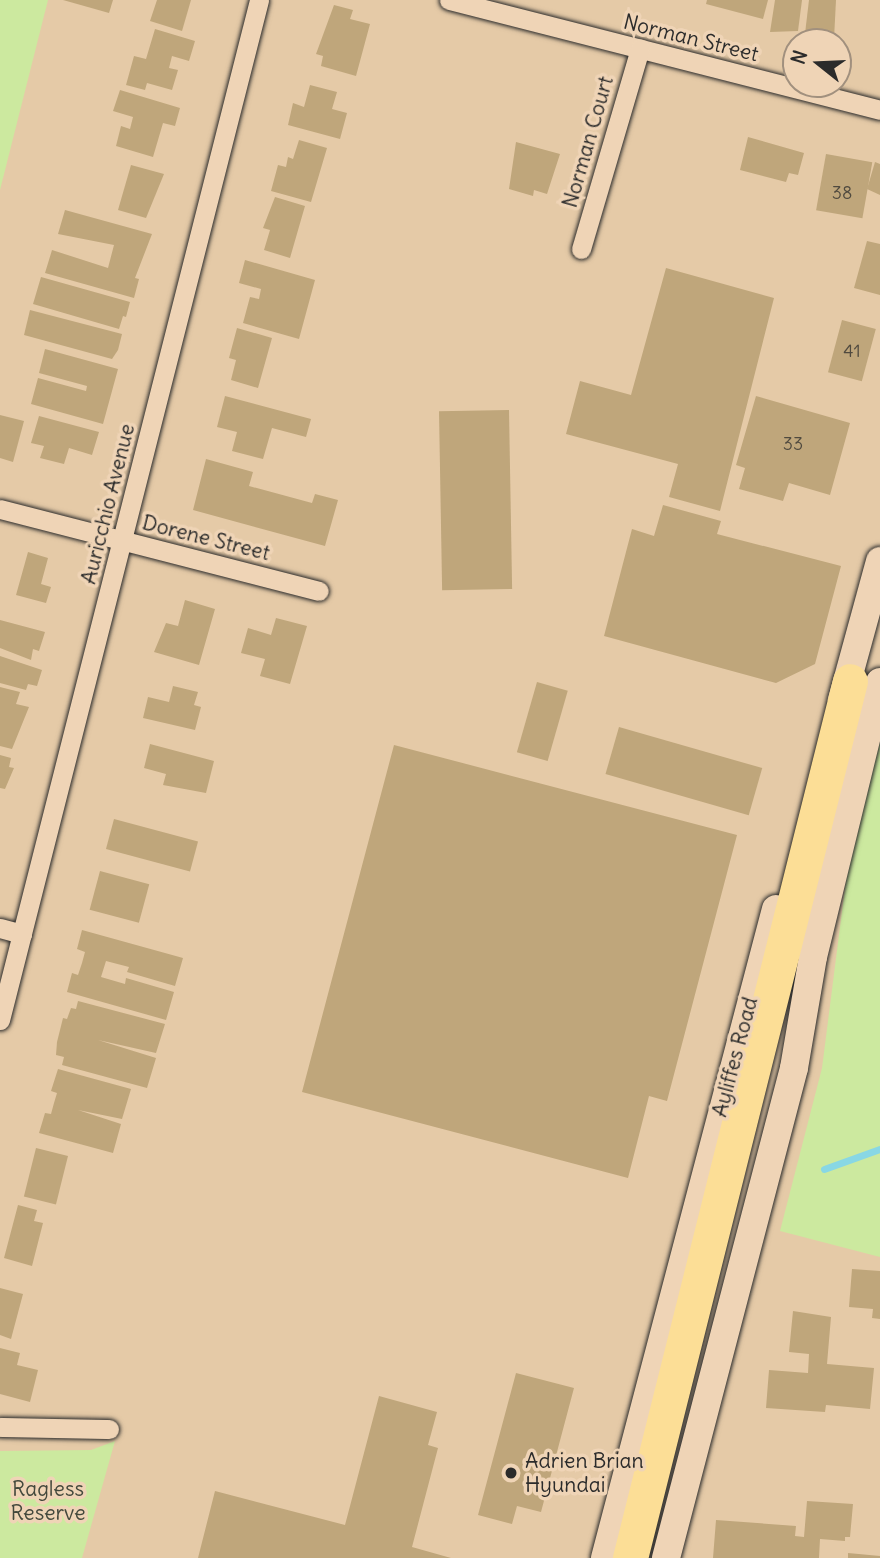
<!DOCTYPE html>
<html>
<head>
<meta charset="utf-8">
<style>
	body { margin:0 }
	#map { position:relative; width:880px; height:1558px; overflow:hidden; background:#e5caa7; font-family:Delius,sans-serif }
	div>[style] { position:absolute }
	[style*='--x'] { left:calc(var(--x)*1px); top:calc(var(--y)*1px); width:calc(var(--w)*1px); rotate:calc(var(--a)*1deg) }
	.green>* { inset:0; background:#cce99f }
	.stream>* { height:7px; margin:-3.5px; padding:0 3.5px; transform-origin:3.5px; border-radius:3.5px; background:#88d7e4 }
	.building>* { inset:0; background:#bfa67b; transform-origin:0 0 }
	.roads { filter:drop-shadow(0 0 2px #2b2b2b) drop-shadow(0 0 2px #2b2b2b) }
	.street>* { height:19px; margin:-9.5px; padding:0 9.5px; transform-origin:9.5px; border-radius:9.5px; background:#efd4b6 }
	.secondary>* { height:28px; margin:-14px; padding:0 14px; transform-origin:14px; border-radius:14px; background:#efd4b6 }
	.highway>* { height:35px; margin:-17.5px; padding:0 17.5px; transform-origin:17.5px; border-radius:17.5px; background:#fcde96 }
	.dots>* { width:19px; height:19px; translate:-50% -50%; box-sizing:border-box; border:4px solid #efd4b6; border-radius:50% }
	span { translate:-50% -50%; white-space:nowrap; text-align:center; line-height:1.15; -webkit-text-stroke:7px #efd4b6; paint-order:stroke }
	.number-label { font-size:18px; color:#504a3f }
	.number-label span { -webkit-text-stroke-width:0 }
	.street-label { font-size:21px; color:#2b2b2b }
	.poi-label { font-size:21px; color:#2b2b2b }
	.left { translate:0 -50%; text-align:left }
	.park-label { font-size:21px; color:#43483c }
	.north { position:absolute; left:782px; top:28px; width:70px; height:70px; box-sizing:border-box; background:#efd4b6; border:2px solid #a1907e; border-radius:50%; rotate:288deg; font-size:19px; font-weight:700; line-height:28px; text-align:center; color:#2b2b2b }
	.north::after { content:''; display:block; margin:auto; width:24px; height:32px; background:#2b2b2b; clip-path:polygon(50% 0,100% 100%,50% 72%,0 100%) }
</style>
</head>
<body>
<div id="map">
	<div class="green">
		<div style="clip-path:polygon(0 0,48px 0,0 190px)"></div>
		<div style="clip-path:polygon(880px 682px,880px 1257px,780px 1231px,822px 1068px,863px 747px)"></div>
		<div style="clip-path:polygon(115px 1441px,82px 1558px,0 1558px,0 1451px,91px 1450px)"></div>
	</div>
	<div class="stream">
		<div style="--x:824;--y:1169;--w:59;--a:-19.7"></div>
	</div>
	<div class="building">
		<div style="clip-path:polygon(63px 0,113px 0,109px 13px)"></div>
		<div style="clip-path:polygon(157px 0,191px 0,182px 31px,150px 21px)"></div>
		<div style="clip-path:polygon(707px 0,768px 0,763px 19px,706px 4px)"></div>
		<div style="clip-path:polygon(775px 0,802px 0,798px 31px,770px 32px)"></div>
		<div style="clip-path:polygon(809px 0,836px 0,834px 39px,804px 42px)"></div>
		<div style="clip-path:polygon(334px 5px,353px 10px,350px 19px,370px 24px,356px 76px,321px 66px,323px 56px,316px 54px)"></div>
		<div style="clip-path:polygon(155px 29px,195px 41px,189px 61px,172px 56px,169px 68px,178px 70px,172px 90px,147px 83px,145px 90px,126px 85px,134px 56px,146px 59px)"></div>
		<div style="clip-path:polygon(310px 85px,337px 92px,332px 109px,347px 113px,340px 139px,288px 125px,293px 103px,304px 107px)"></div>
		<div style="clip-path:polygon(120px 90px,180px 108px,175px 126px,163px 123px,153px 157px,116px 146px,121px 126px,130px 129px,133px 117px,113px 111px)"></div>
		<div style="clip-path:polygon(748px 137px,804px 153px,798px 175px,789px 173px,786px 182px,740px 170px)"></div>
		<div style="clip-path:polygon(299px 140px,327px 148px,311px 202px,271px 191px,278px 165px,286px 167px,288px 157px,293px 159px)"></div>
		<div style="clip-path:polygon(516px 142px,560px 154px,547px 194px,534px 190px,533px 196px,509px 189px)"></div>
		<div style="left:826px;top:154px;width:47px;height:57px;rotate:10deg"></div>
		<div style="clip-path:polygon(875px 162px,880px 164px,880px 195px,867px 189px)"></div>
		<div style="clip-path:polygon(131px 165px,164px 174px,146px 218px,118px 210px)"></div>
		<div style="clip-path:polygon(275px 197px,305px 206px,290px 258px,264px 250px,270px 230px,263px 228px)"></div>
		<div style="clip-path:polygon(65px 210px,152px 234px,135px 278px,139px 279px,134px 298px,45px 273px,52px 250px,108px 268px,114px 245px,58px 234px)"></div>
		<div style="clip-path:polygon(867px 241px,880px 244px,880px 295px,854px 288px)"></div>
		<div style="clip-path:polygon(245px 260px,315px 280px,299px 339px,243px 323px,250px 297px,259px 299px,261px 289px,239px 283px)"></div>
		<div style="clip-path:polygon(666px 268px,774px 298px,720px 511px,669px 497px,678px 464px,566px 434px,580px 381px,631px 395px)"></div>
		<div style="clip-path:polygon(41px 277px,130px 302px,126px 317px,123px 316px,119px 329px,33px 304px)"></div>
		<div style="clip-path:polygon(30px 310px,122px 334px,118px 350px,112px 359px,24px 335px)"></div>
		<div style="left:842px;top:320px;width:35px;height:54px;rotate:15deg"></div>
		<div style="clip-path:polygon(237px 328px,272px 338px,258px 388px,231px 380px,236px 360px,229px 358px)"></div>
		<div style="clip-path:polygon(45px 349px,118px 369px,103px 424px,31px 404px,38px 378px,86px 391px,87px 386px,39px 373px)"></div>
		<div style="clip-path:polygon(225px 396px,311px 419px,306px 437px,272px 428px,263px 459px,232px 451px,237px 432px,217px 427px)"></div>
		<div style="clip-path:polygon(756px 396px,850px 423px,830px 495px,789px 483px,783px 501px,739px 489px,745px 468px,736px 465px)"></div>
		<div style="left:509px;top:410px;width:179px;height:70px;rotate:89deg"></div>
		<div style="clip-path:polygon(0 415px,24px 421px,13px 462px,0 458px)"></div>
		<div style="clip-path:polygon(39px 416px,99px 432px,92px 455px,69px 448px,64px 464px,40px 458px,44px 446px,31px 443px)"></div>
		<div style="clip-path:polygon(206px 459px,253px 472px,249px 486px,312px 503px,315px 494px,338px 500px,325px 546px,193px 510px)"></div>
		<div style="clip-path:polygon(663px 505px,721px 521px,717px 534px,841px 566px,815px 664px,776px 683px,604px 636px,632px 529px,654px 536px)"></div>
		<div style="clip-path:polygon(28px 552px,48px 558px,41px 584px,51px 587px,46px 603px,16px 595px)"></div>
		<div style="clip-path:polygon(185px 600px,215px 609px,199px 665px,154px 652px,166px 623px,178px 626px)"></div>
		<div style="clip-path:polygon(276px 618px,307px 626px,290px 684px,260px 676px,265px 659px,241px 653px,248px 628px,271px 635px)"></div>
		<div style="clip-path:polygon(0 620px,45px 632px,39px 651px,33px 649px,31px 660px,0 648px)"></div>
		<div style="clip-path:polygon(0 656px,42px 670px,37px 686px,28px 684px,26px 690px,0 683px)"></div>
		<div style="left:537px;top:682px;width:32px;height:73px;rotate:16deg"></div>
		<div style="clip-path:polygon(173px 686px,198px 692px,194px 705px,201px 707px,195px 730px,143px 718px,148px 697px,169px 702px)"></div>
		<div style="clip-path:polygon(0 687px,20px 692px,16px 704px,29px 707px,12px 749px,0 746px)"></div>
		<div style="left:619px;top:727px;width:149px;height:49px;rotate:16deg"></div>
		<div style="clip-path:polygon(150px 744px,214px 761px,206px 793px,163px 785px,166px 774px,144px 768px)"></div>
		<div style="clip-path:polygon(394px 745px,737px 835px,667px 1101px,649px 1096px,628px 1178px,302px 1092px)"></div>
		<div style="clip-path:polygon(0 755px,11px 758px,9px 767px,14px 768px,5px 789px,0 788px)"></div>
		<div style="left:114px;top:819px;width:87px;height:31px;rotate:15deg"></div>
		<div style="left:100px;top:871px;width:51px;height:40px;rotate:15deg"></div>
		<div style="clip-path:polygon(82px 930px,183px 958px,175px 986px,127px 972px,129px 967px,106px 961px,101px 977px,125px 984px,126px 978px,174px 992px,166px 1020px,67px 992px,72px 973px,78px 975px,82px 963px,85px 952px,77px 949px)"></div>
		<div style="clip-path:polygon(78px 1001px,165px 1024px,156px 1053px,98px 1040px,156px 1058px,147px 1088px,62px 1065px,64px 1057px,56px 1055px,57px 1042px,63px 1018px,67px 1019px,71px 1008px,76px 1009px)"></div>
		<div style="clip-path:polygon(58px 1069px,131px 1089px,122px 1119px,78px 1110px,121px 1124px,113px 1153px,39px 1133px,45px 1113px,51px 1114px,54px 1103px,57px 1093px,51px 1091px)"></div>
		<div style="left:36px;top:1148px;width:33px;height:50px;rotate:14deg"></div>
		<div style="clip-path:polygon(18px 1205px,37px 1210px,34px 1221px,43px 1223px,32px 1266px,4px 1258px)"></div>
		<div style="clip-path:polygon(852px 1269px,880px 1271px,880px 1319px,872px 1318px,873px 1309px,849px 1307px)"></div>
		<div style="clip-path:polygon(0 1288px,23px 1294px,11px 1339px,0 1335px)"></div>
		<div style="clip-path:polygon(793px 1311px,831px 1317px,827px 1364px,874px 1368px,870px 1409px,826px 1405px,825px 1412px,766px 1408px,769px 1370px,808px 1373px,809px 1354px,789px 1352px)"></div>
		<div style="clip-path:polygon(0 1348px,20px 1353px,17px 1365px,38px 1370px,30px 1402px,0 1394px)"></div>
		<div style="clip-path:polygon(516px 1373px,574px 1388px,541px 1512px,517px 1506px,512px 1524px,478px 1515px)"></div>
		<div style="clip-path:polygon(379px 1396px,437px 1412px,428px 1445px,438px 1448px,412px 1547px,451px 1558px,198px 1558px,215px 1491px,345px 1525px)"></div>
		<div style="clip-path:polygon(807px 1501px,853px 1504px,850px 1537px,845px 1537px,845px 1541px,820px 1539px,819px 1558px,713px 1558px,716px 1520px,796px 1526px,795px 1536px,804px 1537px)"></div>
		<div style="clip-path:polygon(848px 1553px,880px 1556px,880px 1558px,848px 1558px)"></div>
	</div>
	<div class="roads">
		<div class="street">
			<div style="--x:449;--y:0;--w:445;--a:14.3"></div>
			<div style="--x:581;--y:249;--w:209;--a:-73.6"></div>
			<div style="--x:0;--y:509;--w:329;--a:14.4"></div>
			<div style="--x:0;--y:928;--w:23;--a:15"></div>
			<div style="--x:0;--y:1020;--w:1052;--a:-75.75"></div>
			<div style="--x:0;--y:1427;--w:109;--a:1.1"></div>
		</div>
		<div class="secondary">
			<div style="--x:842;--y:700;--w:144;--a:-74.7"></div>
			<div style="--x:605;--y:1558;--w:671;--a:-75.24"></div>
			<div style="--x:666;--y:1558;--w:506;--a:-75.36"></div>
			<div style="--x:794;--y:1068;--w:113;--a:-80.3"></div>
			<div style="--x:813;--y:957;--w:283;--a:-76.3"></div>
		</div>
		<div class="highway">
			<div style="--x:630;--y:1558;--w:904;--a:-75.92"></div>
		</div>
	</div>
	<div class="dots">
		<div style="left:511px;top:1473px;background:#2b2b2b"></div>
	</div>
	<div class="number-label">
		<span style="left:842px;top:193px">38</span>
		<span style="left:852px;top:351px">41</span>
		<span style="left:793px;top:444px">33</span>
	</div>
	<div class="street-label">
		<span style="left:691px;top:38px;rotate:14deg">Norman Street</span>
		<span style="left:588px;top:142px;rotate:-74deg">Norman Court</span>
		<span style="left:108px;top:504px;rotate:-76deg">Auricchio Avenue</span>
		<span style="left:206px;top:538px;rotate:14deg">Dorene Street</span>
		<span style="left:735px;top:1057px;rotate:-75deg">Ayliffes Road</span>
	</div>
	<div class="poi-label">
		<span class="left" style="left:525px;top:1473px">Adrien Brian<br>Hyundai</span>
	</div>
	<div class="park-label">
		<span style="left:48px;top:1501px">Ragless<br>Reserve</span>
	</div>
	<div class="north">N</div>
</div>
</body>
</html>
